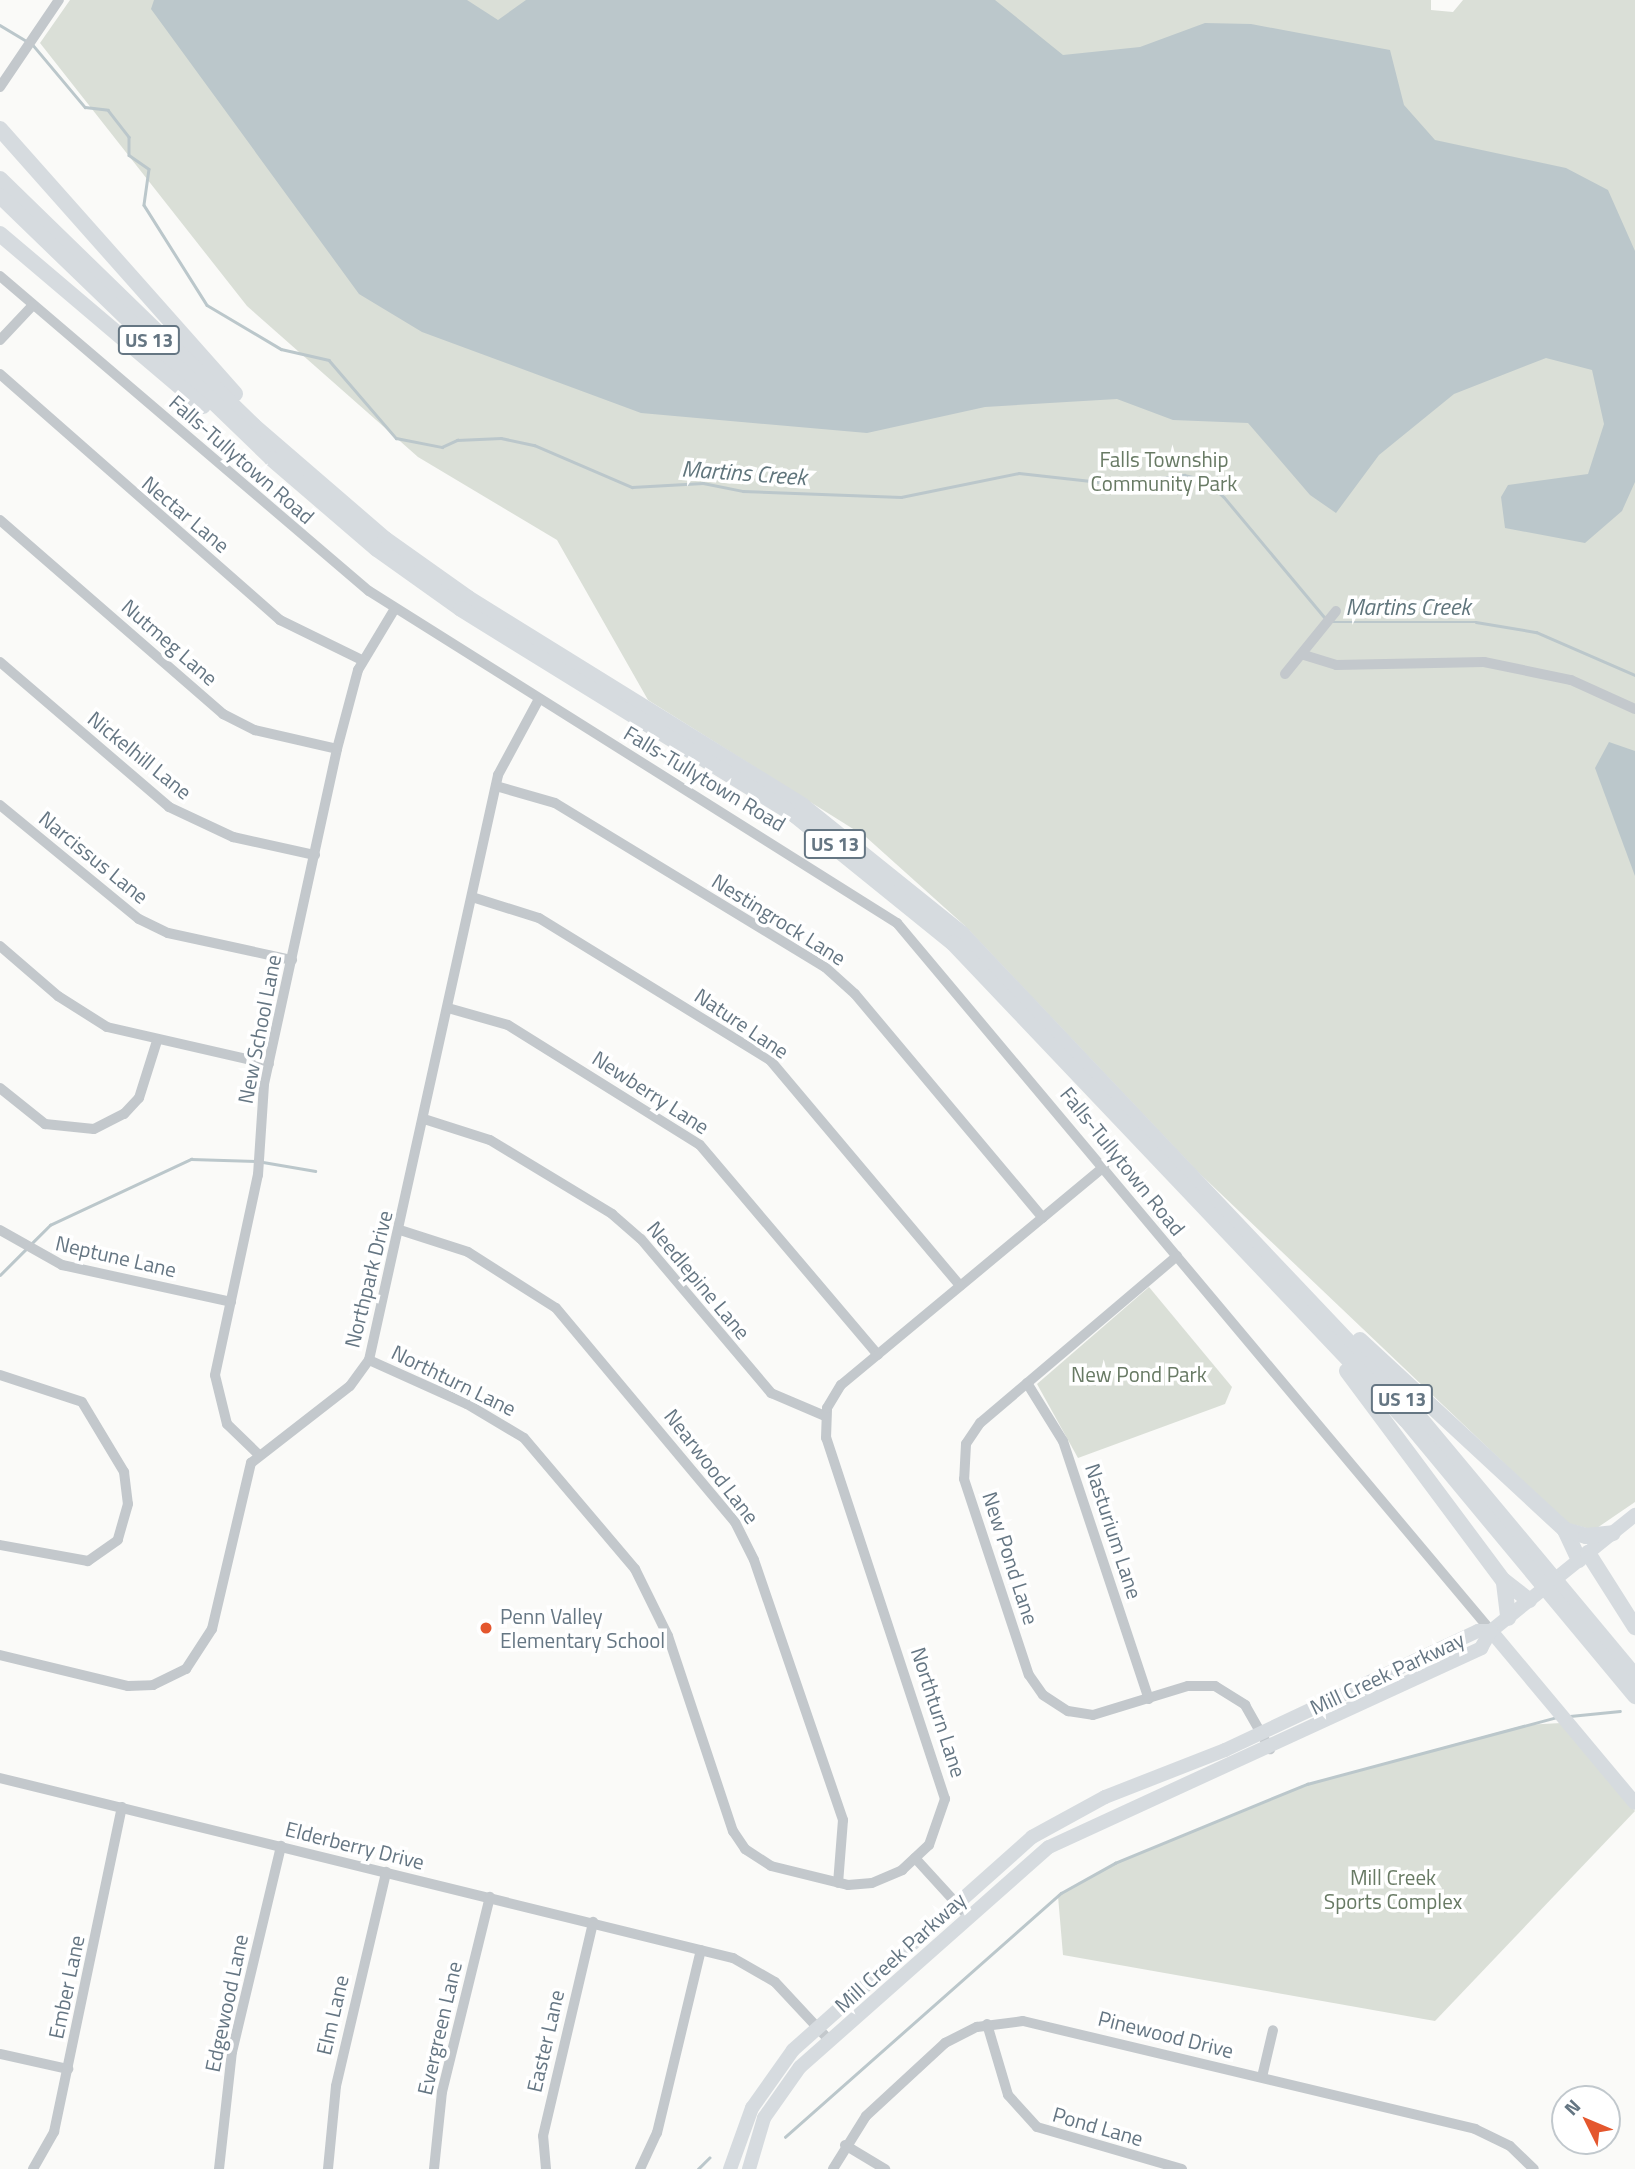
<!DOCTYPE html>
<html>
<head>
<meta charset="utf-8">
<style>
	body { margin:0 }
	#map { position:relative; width:1635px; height:2169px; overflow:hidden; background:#fafaf8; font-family:"Titillium Web",sans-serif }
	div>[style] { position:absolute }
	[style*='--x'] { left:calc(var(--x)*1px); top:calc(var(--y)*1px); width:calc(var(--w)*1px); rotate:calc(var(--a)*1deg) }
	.green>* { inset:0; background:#dadfd7 }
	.water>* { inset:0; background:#bbc7cb }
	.stream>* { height:2.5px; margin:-1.25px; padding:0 1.25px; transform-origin:1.25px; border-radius:1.25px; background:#bbc7cb }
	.minor>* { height:10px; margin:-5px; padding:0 5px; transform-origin:5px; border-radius:5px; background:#c3c8cc }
	.major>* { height:14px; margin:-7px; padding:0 7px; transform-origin:7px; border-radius:7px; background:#d6dbdf }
	.highway>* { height:16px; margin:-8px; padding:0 8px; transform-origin:8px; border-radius:8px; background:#d6dbdf }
	.dots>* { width:19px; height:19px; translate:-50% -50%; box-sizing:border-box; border:4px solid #fff; border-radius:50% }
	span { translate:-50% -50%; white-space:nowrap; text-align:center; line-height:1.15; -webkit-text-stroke:7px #fff; paint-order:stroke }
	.shield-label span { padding:2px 5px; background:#fff; border:2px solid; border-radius:5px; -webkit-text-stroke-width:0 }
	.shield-label { font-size:19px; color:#657683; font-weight:700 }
	.street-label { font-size:21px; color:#657683 }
	.park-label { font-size:21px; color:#687a64 }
	.poi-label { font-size:21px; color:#657683 }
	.left { translate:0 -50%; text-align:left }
	.water-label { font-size:23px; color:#60757c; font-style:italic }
	.north { position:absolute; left:1551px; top:2085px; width:70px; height:70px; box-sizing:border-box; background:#fff; border:2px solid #c1c8cd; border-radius:50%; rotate:313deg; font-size:19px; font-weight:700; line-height:28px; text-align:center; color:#657683 }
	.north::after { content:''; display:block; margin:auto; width:24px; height:32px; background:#e4572e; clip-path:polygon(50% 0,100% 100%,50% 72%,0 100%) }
</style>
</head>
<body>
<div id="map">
	<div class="green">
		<div style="clip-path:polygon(70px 0,1431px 0,1431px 10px,1453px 12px,1463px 0,1635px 0,1635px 1502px,1594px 1530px,1567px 1523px,1198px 1172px,964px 925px,866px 837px,648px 700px,557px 540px,418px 457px,247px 306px,40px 43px)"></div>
		<div style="clip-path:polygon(1149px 1287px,1232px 1387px,1225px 1404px,1078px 1458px,1037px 1384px)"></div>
		<div style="clip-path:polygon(1561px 1723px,1635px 1811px,1435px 2021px,1063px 1955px,1058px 1896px,1115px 1863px,1307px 1784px,1525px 1725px)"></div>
	</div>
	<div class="water">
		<div style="clip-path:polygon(154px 0,467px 0,498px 20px,526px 0,995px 0,1063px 55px,1140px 47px,1205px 23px,1251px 24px,1390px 50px,1404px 105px,1435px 140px,1566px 168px,1608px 190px,1635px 251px,1635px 482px,1622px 511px,1585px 543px,1505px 528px,1501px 497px,1508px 485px,1588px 474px,1604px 424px,1592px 370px,1546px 358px,1454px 394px,1379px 455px,1336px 513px,1310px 495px,1248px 423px,1173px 420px,1117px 399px,985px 407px,867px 433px,641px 413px,422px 332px,359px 294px,151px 9px)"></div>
		<div style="clip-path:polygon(1609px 742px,1635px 751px,1635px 876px,1595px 768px)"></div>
	</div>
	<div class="stream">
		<div style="--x:0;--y:25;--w:31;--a:31"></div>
		<div style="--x:33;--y:45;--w:81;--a:50"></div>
		<div style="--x:85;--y:107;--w:23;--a:7"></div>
		<div style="--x:108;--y:110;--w:34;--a:52"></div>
		<div style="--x:129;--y:137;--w:18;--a:90"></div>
		<div style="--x:129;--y:155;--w:24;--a:35"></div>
		<div style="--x:149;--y:169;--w:36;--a:98"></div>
		<div style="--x:144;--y:205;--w:118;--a:57.8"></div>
		<div style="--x:207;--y:305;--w:86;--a:30.7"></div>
		<div style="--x:281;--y:349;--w:49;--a:12.9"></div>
		<div style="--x:329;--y:360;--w:103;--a:49.3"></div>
		<div style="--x:396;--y:438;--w:47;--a:11.1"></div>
		<div style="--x:442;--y:447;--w:17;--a:-25"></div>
		<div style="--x:457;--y:440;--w:44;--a:-2.6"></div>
		<div style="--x:501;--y:438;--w:34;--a:12"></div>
		<div style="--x:534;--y:445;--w:107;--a:23.2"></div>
		<div style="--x:632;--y:487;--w:71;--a:-3.2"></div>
		<div style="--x:703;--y:483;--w:41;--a:11.3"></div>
		<div style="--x:743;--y:491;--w:158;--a:2.2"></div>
		<div style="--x:901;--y:497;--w:120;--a:-11.5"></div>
		<div style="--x:1019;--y:473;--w:99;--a:6.4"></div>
		<div style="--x:1117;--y:484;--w:68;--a:-7.7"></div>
		<div style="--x:1184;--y:475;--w:22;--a:13"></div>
		<div style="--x:1205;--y:480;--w:25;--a:42"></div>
		<div style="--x:1224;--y:497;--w:159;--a:50.1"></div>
		<div style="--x:1332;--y:622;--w:144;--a:0"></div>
		<div style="--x:1476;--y:622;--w:61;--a:9.5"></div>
		<div style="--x:1536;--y:632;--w:108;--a:23.5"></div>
		<div style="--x:263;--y:1162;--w:53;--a:9.8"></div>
		<div style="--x:31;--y:1244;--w:27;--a:-45"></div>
		<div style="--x:50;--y:1225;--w:156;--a:-25.1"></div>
		<div style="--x:191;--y:1159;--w:66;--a:1.7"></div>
		<div style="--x:0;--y:1275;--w:37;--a:-45"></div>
		<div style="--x:1570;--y:1716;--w:50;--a:-5.7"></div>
		<div style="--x:785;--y:2137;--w:368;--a:-41.5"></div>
		<div style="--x:1061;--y:1893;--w:62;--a:-29.1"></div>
		<div style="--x:1115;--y:1863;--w:208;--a:-22.4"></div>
		<div style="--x:1307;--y:1784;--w:259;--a:-15"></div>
		<div style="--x:698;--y:2169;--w:16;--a:-45"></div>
	</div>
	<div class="minor">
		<div style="--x:0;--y:87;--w:105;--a:-55.9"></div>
		<div style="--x:0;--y:276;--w:485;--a:40.5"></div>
		<div style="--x:369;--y:591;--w:624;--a:32.16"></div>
		<div style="--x:897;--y:923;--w:924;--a:50"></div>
		<div style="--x:0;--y:340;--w:48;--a:-46.7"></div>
		<div style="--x:0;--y:374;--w:373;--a:41.3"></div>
		<div style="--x:280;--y:620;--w:91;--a:26"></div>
		<div style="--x:0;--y:520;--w:296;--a:41"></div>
		<div style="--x:223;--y:714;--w:36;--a:27"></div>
		<div style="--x:255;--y:730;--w:84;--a:13"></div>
		<div style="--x:1304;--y:655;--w:34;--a:17"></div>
		<div style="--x:1336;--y:665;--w:148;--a:-1.2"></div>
		<div style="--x:1484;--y:662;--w:89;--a:11.7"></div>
		<div style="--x:1571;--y:680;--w:70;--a:24.4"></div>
		<div style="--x:0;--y:662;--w:223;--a:40.6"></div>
		<div style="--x:169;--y:807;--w:71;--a:25.1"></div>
		<div style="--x:233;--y:837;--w:84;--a:12.4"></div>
		<div style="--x:1285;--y:674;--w:81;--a:-51"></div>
		<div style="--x:496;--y:786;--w:61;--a:16.1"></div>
		<div style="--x:555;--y:803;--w:316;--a:31.3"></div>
		<div style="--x:825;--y:967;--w:40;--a:42"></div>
		<div style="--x:855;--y:994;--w:292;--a:50"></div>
		<div style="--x:0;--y:805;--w:180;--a:39.4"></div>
		<div style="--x:139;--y:919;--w:32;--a:26"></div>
		<div style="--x:168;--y:933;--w:127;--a:12.3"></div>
		<div style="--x:472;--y:897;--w:70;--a:17.4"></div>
		<div style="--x:539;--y:918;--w:271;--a:31.6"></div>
		<div style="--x:770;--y:1060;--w:295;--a:49.9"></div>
		<div style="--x:0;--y:946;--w:77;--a:40.8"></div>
		<div style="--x:58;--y:996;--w:58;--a:32.3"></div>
		<div style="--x:107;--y:1027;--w:166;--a:12.9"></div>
		<div style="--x:448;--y:1008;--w:62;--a:15.8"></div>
		<div style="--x:508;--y:1025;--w:226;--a:32"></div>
		<div style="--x:700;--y:1145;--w:275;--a:49.7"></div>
		<div style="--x:0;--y:1088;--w:58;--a:38.7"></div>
		<div style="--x:45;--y:1124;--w:49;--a:5.8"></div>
		<div style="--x:94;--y:1129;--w:34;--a:-27"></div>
		<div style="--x:124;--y:1114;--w:22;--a:-47"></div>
		<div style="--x:139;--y:1098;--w:60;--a:-72.5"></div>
		<div style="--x:424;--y:1119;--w:69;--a:17.7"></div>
		<div style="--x:490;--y:1140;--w:143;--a:31.2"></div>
		<div style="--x:612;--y:1214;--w:38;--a:41"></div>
		<div style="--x:641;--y:1239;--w:202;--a:49.8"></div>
		<div style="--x:771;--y:1393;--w:59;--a:23.1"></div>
		<div style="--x:0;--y:1230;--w:71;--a:29.4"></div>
		<div style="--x:62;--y:1265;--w:173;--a:12.3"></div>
		<div style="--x:400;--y:1230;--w:71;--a:17.9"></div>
		<div style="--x:468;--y:1252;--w:104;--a:32.5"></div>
		<div style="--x:556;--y:1308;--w:279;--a:50.1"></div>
		<div style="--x:735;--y:1522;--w:42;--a:63.4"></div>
		<div style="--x:754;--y:1560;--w:275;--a:71.1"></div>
		<div style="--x:843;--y:1820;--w:63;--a:94.5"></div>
		<div style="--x:1177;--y:1256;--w:258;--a:139.7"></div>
		<div style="--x:980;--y:1423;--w:25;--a:124"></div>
		<div style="--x:966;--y:1444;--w:35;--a:93"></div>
		<div style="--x:964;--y:1479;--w:206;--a:71.7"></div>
		<div style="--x:1029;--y:1675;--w:24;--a:55"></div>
		<div style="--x:1043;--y:1695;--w:30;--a:33"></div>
		<div style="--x:1068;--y:1711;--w:25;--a:9"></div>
		<div style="--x:1093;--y:1715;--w:99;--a:-17"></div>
		<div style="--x:1188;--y:1686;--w:27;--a:0"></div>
		<div style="--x:1215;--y:1686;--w:36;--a:32"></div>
		<div style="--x:1245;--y:1705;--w:51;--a:60.4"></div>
		<div style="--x:369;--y:1360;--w:107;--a:24.2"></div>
		<div style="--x:467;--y:1404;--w:66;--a:30.8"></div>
		<div style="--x:524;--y:1438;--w:172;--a:49.7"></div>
		<div style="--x:635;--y:1569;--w:75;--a:63.8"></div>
		<div style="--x:668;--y:1636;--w:206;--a:71.6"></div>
		<div style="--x:733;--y:1831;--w:22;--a:56"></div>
		<div style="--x:745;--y:1849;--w:31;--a:33"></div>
		<div style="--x:771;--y:1866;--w:79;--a:13.9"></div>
		<div style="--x:848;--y:1885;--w:24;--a:-5"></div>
		<div style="--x:872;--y:1883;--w:33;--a:-23"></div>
		<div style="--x:902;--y:1870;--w:37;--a:-43"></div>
		<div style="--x:929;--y:1845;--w:49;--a:-70.8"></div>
		<div style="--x:945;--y:1799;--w:380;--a:-108.2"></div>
		<div style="--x:826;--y:1438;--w:30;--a:-88"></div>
		<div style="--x:827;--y:1408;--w:27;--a:-59"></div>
		<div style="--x:841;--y:1385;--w:342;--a:-39.7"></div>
		<div style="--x:0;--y:1375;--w:86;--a:18.2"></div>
		<div style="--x:82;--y:1402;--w:82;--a:59"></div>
		<div style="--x:124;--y:1472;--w:32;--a:83"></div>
		<div style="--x:128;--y:1504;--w:37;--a:106"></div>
		<div style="--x:118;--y:1540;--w:37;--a:145"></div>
		<div style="--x:88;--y:1561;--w:89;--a:-169.7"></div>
		<div style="--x:1027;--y:1383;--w:68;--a:58.2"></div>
		<div style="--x:1063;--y:1441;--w:272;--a:71.6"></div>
		<div style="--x:258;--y:1454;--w:43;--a:-135.9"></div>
		<div style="--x:227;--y:1424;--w:50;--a:-103.8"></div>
		<div style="--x:215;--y:1375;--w:205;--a:-77.9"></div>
		<div style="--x:258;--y:1175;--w:91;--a:-86.2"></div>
		<div style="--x:264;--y:1084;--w:343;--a:-77.7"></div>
		<div style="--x:337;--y:749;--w:82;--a:-75.1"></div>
		<div style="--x:358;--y:670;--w:70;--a:-59"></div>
		<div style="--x:0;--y:1655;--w:132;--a:13.6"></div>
		<div style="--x:128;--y:1686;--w:25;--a:-2"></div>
		<div style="--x:153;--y:1685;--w:37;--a:-26"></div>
		<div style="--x:186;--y:1669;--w:48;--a:-57"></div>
		<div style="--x:212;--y:1629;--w:171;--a:-76.8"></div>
		<div style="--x:251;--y:1463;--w:125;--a:-37.9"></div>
		<div style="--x:350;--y:1386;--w:32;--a:-54"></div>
		<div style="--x:369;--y:1360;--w:599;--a:-77.56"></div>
		<div style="--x:498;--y:775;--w:86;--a:-61.7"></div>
		<div style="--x:0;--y:1778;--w:755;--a:13.8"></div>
		<div style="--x:733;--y:1958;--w:48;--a:29.7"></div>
		<div style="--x:775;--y:1982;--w:79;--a:47"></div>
		<div style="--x:915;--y:1858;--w:77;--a:47.6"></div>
		<div style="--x:987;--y:2024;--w:74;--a:73.5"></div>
		<div style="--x:1008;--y:2095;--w:43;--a:47.8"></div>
		<div style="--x:1037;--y:2127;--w:151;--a:16.2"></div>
		<div style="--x:0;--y:2054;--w:70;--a:12.4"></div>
		<div style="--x:1262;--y:2077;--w:48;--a:-76.8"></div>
		<div style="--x:845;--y:2145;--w:47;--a:31"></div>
		<div style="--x:33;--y:2169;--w:43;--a:-60.4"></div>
		<div style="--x:54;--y:2132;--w:332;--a:-78.2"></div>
		<div style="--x:219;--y:2169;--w:118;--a:-83.7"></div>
		<div style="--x:232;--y:2052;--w:212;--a:-76.6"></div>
		<div style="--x:328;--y:2169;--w:83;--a:-84.5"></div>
		<div style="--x:336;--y:2086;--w:220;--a:-76.8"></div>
		<div style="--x:434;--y:2169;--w:77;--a:-84.1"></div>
		<div style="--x:442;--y:2092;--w:201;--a:-76.2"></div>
		<div style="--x:546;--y:2169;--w:33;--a:-95"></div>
		<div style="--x:543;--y:2136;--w:220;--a:-76.8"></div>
		<div style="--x:640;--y:2169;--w:40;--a:-65"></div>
		<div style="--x:657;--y:2133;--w:188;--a:-76.5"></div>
		<div style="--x:833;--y:2169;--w:62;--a:-58.1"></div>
		<div style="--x:866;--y:2116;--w:108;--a:-42.7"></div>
		<div style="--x:945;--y:2043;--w:36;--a:-27"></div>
		<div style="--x:977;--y:2027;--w:46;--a:-7.4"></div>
		<div style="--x:1023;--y:2021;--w:465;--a:13.4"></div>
		<div style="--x:1475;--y:2129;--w:39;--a:26"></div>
		<div style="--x:1510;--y:2146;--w:33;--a:44"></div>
	</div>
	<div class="major">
		<div style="--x:1491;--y:1631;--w:224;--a:50.1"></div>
		<div style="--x:1491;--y:1631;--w:185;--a:-38.9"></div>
		<div style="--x:730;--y:2169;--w:65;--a:-70.2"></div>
		<div style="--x:752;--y:2108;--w:71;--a:-54.7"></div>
		<div style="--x:793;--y:2050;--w:320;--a:-41.7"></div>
		<div style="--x:1032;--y:1837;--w:83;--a:-28.7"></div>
		<div style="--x:1105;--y:1797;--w:129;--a:-21.4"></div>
		<div style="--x:1225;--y:1750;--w:280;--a:-25.2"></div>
		<div style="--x:1478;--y:1631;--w:13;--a:0"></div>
		<div style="--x:749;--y:2169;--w:53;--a:-73.6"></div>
		<div style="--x:764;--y:2118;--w:62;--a:-54.8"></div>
		<div style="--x:800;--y:2067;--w:332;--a:-41.5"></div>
		<div style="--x:1049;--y:1847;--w:476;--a:-24.7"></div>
		<div style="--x:1481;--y:1648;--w:20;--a:-60"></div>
	</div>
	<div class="highway">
		<div style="--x:0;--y:129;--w:354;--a:48.4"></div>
		<div style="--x:0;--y:179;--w:354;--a:44.2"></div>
		<div style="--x:254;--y:426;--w:173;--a:40.8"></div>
		<div style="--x:385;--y:539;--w:102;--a:35.4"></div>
		<div style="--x:468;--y:598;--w:394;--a:31.8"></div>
		<div style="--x:803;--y:806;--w:204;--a:38.8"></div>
		<div style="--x:962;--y:934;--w:659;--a:46.54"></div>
		<div style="--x:1415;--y:1412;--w:344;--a:50.2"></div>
		<div style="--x:0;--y:196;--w:378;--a:44"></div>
		<div style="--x:272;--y:459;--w:138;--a:40.6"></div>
		<div style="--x:377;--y:549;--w:103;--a:35.5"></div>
		<div style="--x:461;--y:609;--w:394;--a:31.7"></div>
		<div style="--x:796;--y:816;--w:202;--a:39"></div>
		<div style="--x:953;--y:943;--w:658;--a:46.48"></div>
		<div style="--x:1406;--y:1420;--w:359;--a:50.3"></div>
		<div style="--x:0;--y:234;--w:266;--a:40.3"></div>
		<div style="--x:1360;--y:1340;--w:280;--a:42.8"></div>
		<div style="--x:1565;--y:1530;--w:33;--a:65"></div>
		<div style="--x:1347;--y:1371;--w:261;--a:53.3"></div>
		<div style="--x:1503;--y:1580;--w:33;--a:38"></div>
		<div style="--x:1565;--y:1530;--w:22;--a:16"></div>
		<div style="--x:1586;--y:1536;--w:27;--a:-6"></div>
		<div style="--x:1588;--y:1553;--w:88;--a:57.6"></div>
		<div style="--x:1504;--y:1583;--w:35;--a:83"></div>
	</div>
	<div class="dots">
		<div style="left:486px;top:1628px;background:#e4572e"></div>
	</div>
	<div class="shield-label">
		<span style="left:149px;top:340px">US 13</span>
		<span style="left:835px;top:844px">US 13</span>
		<span style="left:1402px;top:1399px">US 13</span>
	</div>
	<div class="street-label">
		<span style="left:242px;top:459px;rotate:41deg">Falls-Tullytown Road</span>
		<span style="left:186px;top:514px;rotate:40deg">Nectar Lane</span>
		<span style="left:170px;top:642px;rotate:41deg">Nutmeg Lane</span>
		<span style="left:140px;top:755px;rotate:39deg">Nickelhill Lane</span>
		<span style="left:705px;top:778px;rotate:31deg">Falls-Tullytown Road</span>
		<span style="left:94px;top:857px;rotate:39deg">Narcissus Lane</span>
		<span style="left:779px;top:919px;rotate:32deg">Nestingrock Lane</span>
		<span style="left:742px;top:1023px;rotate:34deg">Nature Lane</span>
		<span style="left:259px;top:1029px;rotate:-79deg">New School Lane</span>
		<span style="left:651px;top:1092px;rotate:33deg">Newberry Lane</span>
		<span style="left:1123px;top:1161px;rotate:51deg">Falls-Tullytown Road</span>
		<span style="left:116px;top:1256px;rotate:13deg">Neptune Lane</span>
		<span style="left:368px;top:1279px;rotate:-76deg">Northpark Drive</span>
		<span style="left:699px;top:1280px;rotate:50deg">Needlepine Lane</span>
		<span style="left:454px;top:1380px;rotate:26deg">Northturn Lane</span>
		<span style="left:712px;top:1466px;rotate:52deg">Nearwood Lane</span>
		<span style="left:1114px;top:1531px;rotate:72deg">Nasturium Lane</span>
		<span style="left:1011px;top:1558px;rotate:72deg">New Pond Lane</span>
		<span style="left:1387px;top:1673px;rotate:-25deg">Mill Creek Parkway</span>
		<span style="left:939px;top:1712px;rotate:72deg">Northturn Lane</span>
		<span style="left:355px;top:1845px;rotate:14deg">Elderberry Drive</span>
		<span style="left:900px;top:1952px;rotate:-42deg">Mill Creek Parkway</span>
		<span style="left:66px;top:1987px;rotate:-78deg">Ember Lane</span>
		<span style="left:226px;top:2003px;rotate:-78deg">Edgewood Lane</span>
		<span style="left:332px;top:2015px;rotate:-77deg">Elm Lane</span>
		<span style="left:439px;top:2028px;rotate:-77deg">Evergreen Lane</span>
		<span style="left:1166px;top:2034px;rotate:14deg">Pinewood Drive</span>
		<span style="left:545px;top:2041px;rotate:-77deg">Easter Lane</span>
		<span style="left:1098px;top:2126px;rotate:16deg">Pond Lane</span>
	</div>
	<div class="park-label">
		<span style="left:1164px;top:471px">Falls Township<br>Community Park</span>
		<span style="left:1139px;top:1374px">New Pond Park</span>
		<span style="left:1393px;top:1889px">Mill Creek<br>Sports Complex</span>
	</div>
	<div class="poi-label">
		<span class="left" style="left:500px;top:1628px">Penn Valley<br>Elementary School</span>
	</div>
	<div class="water-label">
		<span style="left:744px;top:473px;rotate:4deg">Martins Creek</span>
		<span style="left:1408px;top:607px">Martins Creek</span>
	</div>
	<div class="north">N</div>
</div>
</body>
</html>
